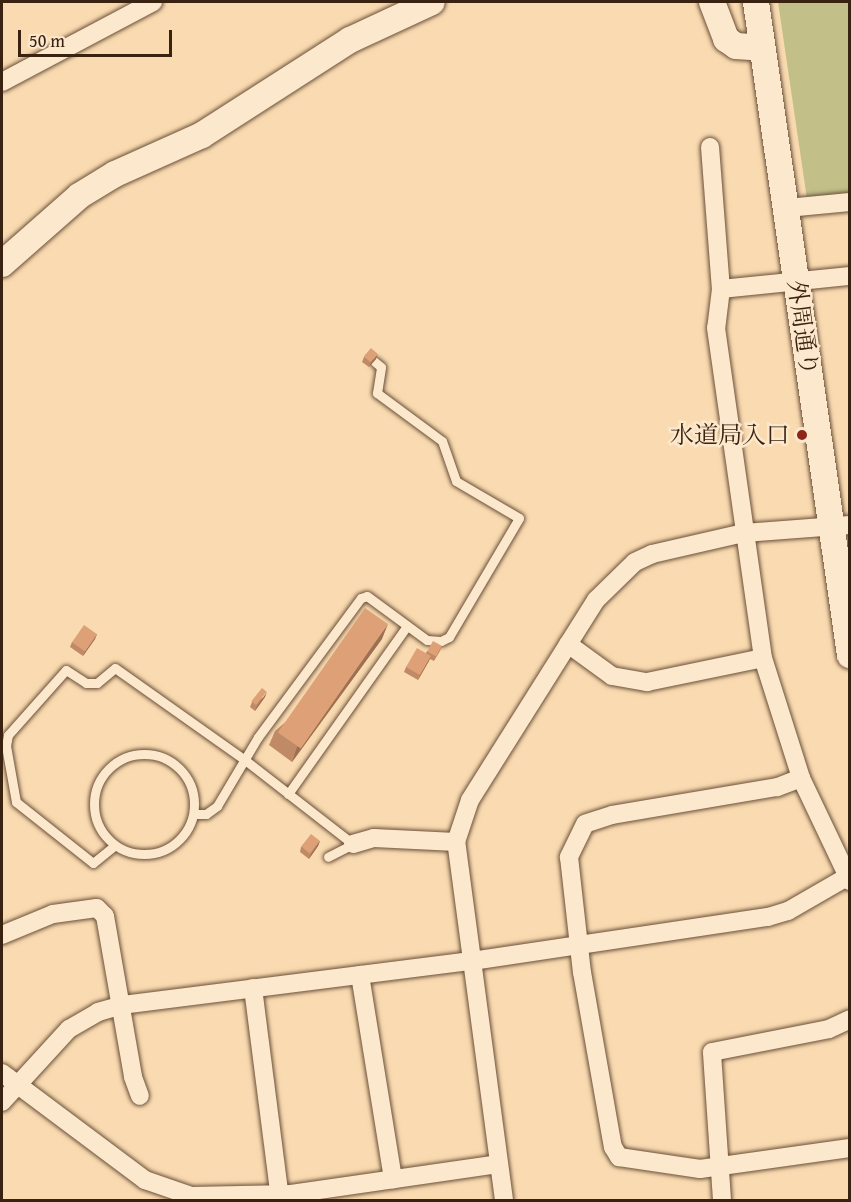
<!DOCTYPE html>
<html>
<head>
<meta charset="utf-8">
<style>
	body { margin:0 }
	#map { position:relative; width:851px; height:1202px; overflow:hidden; background:#fadbb1; font-family:"Gentium Book Plus","Noto Serif JP",serif }
	div>[style] { position:absolute }
	[style*='--x'] { left:calc(var(--x)*1px); top:calc(var(--y)*1px); width:calc(var(--w)*1px); rotate:calc(var(--a)*1deg) }
	.green>* { inset:0; background:#c2bf89 }
	.roads { filter:drop-shadow(0 0 2px #6a5039) drop-shadow(0 0 2px #6a5039) }
	.lane>* { height:9px; margin:-4.5px; padding:0 4.5px; transform-origin:4.5px; border-radius:4.5px; background:#fce8cc }
	.lane>.ring { margin:-4.5px; padding:0; box-sizing:content-box; background:none; border:9px solid #fce8cc; border-radius:50% }
	.street>* { height:18px; margin:-9px; padding:0 9px; transform-origin:9px; border-radius:9px; background:#fce8cc }
	.secondary>* { height:26px; margin:-13px; padding:0 13px; transform-origin:13px; border-radius:13px; background:#fce8cc }
	.wall>* { inset:0; background:#bf8a65 }
	.shaded-wall>* { inset:0; background:#9b7053 }
	.building>* { inset:0; background:#dea076; transform-origin:0 0 }
	.dots>* { width:16px; height:16px; translate:-50% -50%; box-sizing:border-box; border:3px solid #fce8cc; border-radius:50% }
	span { translate:-50% -50%; white-space:nowrap; text-align:center; line-height:1.15; -webkit-text-stroke:5px #fce8cc; paint-order:stroke }
	.street-label { font-size:24px; color:#3a2211 }
	.poi-label { font-size:24px; color:#3a2211 }
	.right { translate:-100% -50%; text-align:right }
	.frame { position:absolute; inset:0; border:3px solid #3a2211; pointer-events:none }
	.scale { position:absolute; left:18px; top:30px; width:154px; height:27px; box-sizing:border-box; border:3px solid #3a2211; border-top:0; padding-left:8px; font-size:18px; line-height:21px; white-space:nowrap; color:#3a2211; -webkit-text-stroke:4px #fce8cc; paint-order:stroke }
</style>
</head>
<body>
<div id="map">
	<div class="green">
		<div style="clip-path:polygon(778px 2px,849px 2px,849px 193px,807px 199px)"></div>
	</div>
	<div class="roads">
		<div class="lane">
			<div class="ring" style="left:94px;top:754px;width:91px;height:91px"></div>
			<div style="--x:288;--y:794;--w:206;--a:-54.7"></div>
			<div style="--x:194;--y:814;--w:12;--a:0"></div>
			<div style="--x:206;--y:814;--w:14;--a:-36"></div>
			<div style="--x:217;--y:806;--w:80;--a:-59.3"></div>
			<div style="--x:258;--y:737;--w:173;--a:-53.5"></div>
			<div style="--x:361;--y:598;--w:6;--a:-18"></div>
			<div style="--x:367;--y:596;--w:74;--a:36.3"></div>
			<div style="--x:427;--y:640;--w:14;--a:4"></div>
			<div style="--x:441;--y:641;--w:9;--a:-27"></div>
			<div style="--x:449;--y:637;--w:138;--a:-59.5"></div>
			<div style="--x:519;--y:518;--w:73;--a:-149.6"></div>
			<div style="--x:456;--y:481;--w:42;--a:-109.3"></div>
			<div style="--x:442;--y:441;--w:81;--a:-143.6"></div>
			<div style="--x:377;--y:393;--w:26;--a:-81"></div>
			<div style="--x:381;--y:367;--w:8;--a:-140"></div>
			<div style="--x:114;--y:846;--w:27;--a:141"></div>
			<div style="--x:93;--y:863;--w:98;--a:-141.6"></div>
			<div style="--x:16;--y:802;--w:57;--a:-100.1"></div>
			<div style="--x:6;--y:746;--w:11;--a:-80"></div>
			<div style="--x:8;--y:735;--w:87;--a:-48.3"></div>
			<div style="--x:66;--y:670;--w:24;--a:33"></div>
			<div style="--x:86;--y:683;--w:11;--a:0"></div>
			<div style="--x:97;--y:683;--w:23;--a:-40"></div>
			<div style="--x:115;--y:668;--w:159;--a:35.3"></div>
			<div style="--x:245;--y:760;--w:137;--a:37.9"></div>
			<div style="--x:353;--y:844;--w:28;--a:153"></div>
		</div>
		<div class="street">
			<div style="--x:2;--y:82;--w:171;--a:-27.9"></div>
			<div style="--x:710;--y:147;--w:142;--a:85.6"></div>
			<div style="--x:721;--y:289;--w:39;--a:97"></div>
			<div style="--x:716;--y:328;--w:333;--a:81.9"></div>
			<div style="--x:763;--y:658;--w:126;--a:72.4"></div>
			<div style="--x:801;--y:778;--w:114;--a:64.6"></div>
			<div style="--x:787;--y:208;--w:63;--a:-5.4"></div>
			<div style="--x:721;--y:289;--w:130;--a:-5.8"></div>
			<div style="--x:568;--y:644;--w:54;--a:36"></div>
			<div style="--x:612;--y:676;--w:36;--a:10"></div>
			<div style="--x:647;--y:682;--w:118;--a:-11.7"></div>
			<div style="--x:801;--y:778;--w:26;--a:159"></div>
			<div style="--x:777;--y:787;--w:167;--a:170.4"></div>
			<div style="--x:612;--y:815;--w:28;--a:162"></div>
			<div style="--x:585;--y:824;--w:37;--a:116"></div>
			<div style="--x:569;--y:857;--w:116;--a:83.6"></div>
			<div style="--x:582;--y:972;--w:178;--a:80"></div>
			<div style="--x:613;--y:1147;--w:12;--a:59"></div>
			<div style="--x:619;--y:1157;--w:82;--a:8.4"></div>
			<div style="--x:700;--y:1169;--w:151;--a:-8"></div>
			<div style="--x:353;--y:844;--w:22;--a:-16"></div>
			<div style="--x:374;--y:838;--w:82;--a:2.8"></div>
			<div style="--x:2;--y:935;--w:55;--a:-22.4"></div>
			<div style="--x:53;--y:914;--w:44;--a:-7.8"></div>
			<div style="--x:97;--y:908;--w:11;--a:45"></div>
			<div style="--x:105;--y:916;--w:163;--a:80.1"></div>
			<div style="--x:133;--y:1077;--w:20;--a:70"></div>
			<div style="--x:360;--y:975;--w:207;--a:80.8"></div>
			<div style="--x:253;--y:988;--w:214;--a:82.7"></div>
			<div style="--x:2;--y:1073;--w:179;--a:36.8"></div>
			<div style="--x:145;--y:1180;--w:49;--a:19.2"></div>
			<div style="--x:191;--y:1196;--w:100;--a:-1.1"></div>
			<div style="--x:291;--y:1194;--w:209;--a:-8.2"></div>
			<div style="--x:2;--y:1102;--w:99;--a:-47.5"></div>
			<div style="--x:69;--y:1029;--w:34;--a:-30"></div>
			<div style="--x:98;--y:1012;--w:25;--a:-16"></div>
			<div style="--x:122;--y:1005;--w:353;--a:-7.2"></div>
			<div style="--x:472;--y:961;--w:299;--a:-8.5"></div>
			<div style="--x:768;--y:917;--w:21;--a:-17"></div>
			<div style="--x:788;--y:911;--w:68;--a:-30"></div>
			<div style="--x:504;--y:1200;--w:361;--a:-97.6"></div>
			<div style="--x:456;--y:842;--w:44;--a:-71.6"></div>
			<div style="--x:470;--y:800;--w:236;--a:-57.8"></div>
			<div style="--x:596;--y:600;--w:54;--a:-44.3"></div>
			<div style="--x:635;--y:562;--w:19;--a:-25"></div>
			<div style="--x:652;--y:554;--w:94;--a:-12.9"></div>
			<div style="--x:744;--y:533;--w:106;--a:-4.3"></div>
			<div style="--x:722;--y:1200;--w:148;--a:-93.9"></div>
			<div style="--x:712;--y:1052;--w:119;--a:-11.1"></div>
			<div style="--x:829;--y:1029;--w:23;--a:-25"></div>
		</div>
		<div class="secondary">
			<div style="--x:712;--y:2;--w:40;--a:69"></div>
			<div style="--x:726;--y:39;--w:12;--a:35"></div>
			<div style="--x:736;--y:46;--w:26;--a:4"></div>
			<div style="--x:756;--y:2;--w:660;--a:81.81"></div>
			<div style="--x:2;--y:264;--w:103;--a:-41.4"></div>
			<div style="--x:79;--y:196;--w:42;--a:-31.4"></div>
			<div style="--x:115;--y:174;--w:95;--a:-24.1"></div>
			<div style="--x:202;--y:135;--w:176;--a:-32.7"></div>
			<div style="--x:350;--y:40;--w:90;--a:-24.9"></div>
		</div>
	</div>
	<div class="wall">
		<div style="clip-path:polygon(364px 357px,376px 359px,369px 367px,362px 362px)"></div>
		<div style="clip-path:polygon(97px 634px,95px 639px,83px 656px,70px 647px,72px 642px)"></div>
		<div style="clip-path:polygon(382px 639px,292px 762px,269px 745px,275px 731px)"></div>
		<div style="clip-path:polygon(442px 646px,440px 651px,434px 661px,430px 659px,418px 680px,404px 672px,406px 667px,426px 653px,427px 651px)"></div>
		<div style="clip-path:polygon(265px 697px,255px 711px,250px 707px,252px 702px)"></div>
		<div style="clip-path:polygon(320px 841px,318px 846px,309px 859px,300px 852px,301px 847px)"></div>
	</div>
	<div class="shaded-wall">
		<div style="clip-path:polygon(378px 354px,376px 359px,369px 367px,371px 362px)"></div>
		<div style="clip-path:polygon(388px 624px,382px 639px,292px 762px,297px 747px)"></div>
		<div style="clip-path:polygon(97px 634px,95px 639px,83px 656px,85px 651px)"></div>
		<div style="clip-path:polygon(431px 656px,429px 661px,418px 680px,420px 675px)"></div>
		<div style="clip-path:polygon(267px 692px,265px 697px,255px 711px,257px 706px)"></div>
		<div style="clip-path:polygon(320px 841px,318px 846px,309px 859px,311px 854px)"></div>
	</div>
	<div class="building">
		<div style="left:371px;top:348px;width:9px;height:11px;rotate:41deg"></div>
		<div style="left:365px;top:608px;width:28px;height:152px;rotate:35deg"></div>
		<div style="left:84px;top:625px;width:16px;height:21px;rotate:35deg"></div>
		<div style="left:433px;top:641px;width:10px;height:12px;rotate:29deg"></div>
		<div style="left:417px;top:648px;width:16px;height:22px;rotate:30deg"></div>
		<div style="left:262px;top:688px;width:6px;height:17px;rotate:39deg"></div>
		<div style="left:311px;top:834px;width:11px;height:16px;rotate:38deg"></div>
	</div>
	<div class="dots">
		<div style="left:802px;top:435px;background:#8f2418"></div>
	</div>
	<div class="street-label">
		<span style="left:803px;top:328px;rotate:82deg">外周通り</span>
	</div>
	<div class="poi-label">
		<span class="right" style="left:790px;top:435px">水道局入口</span>
	</div>
	<div class="frame"></div>
	<div class="scale">50 m</div>
</div>
</body>
</html>
